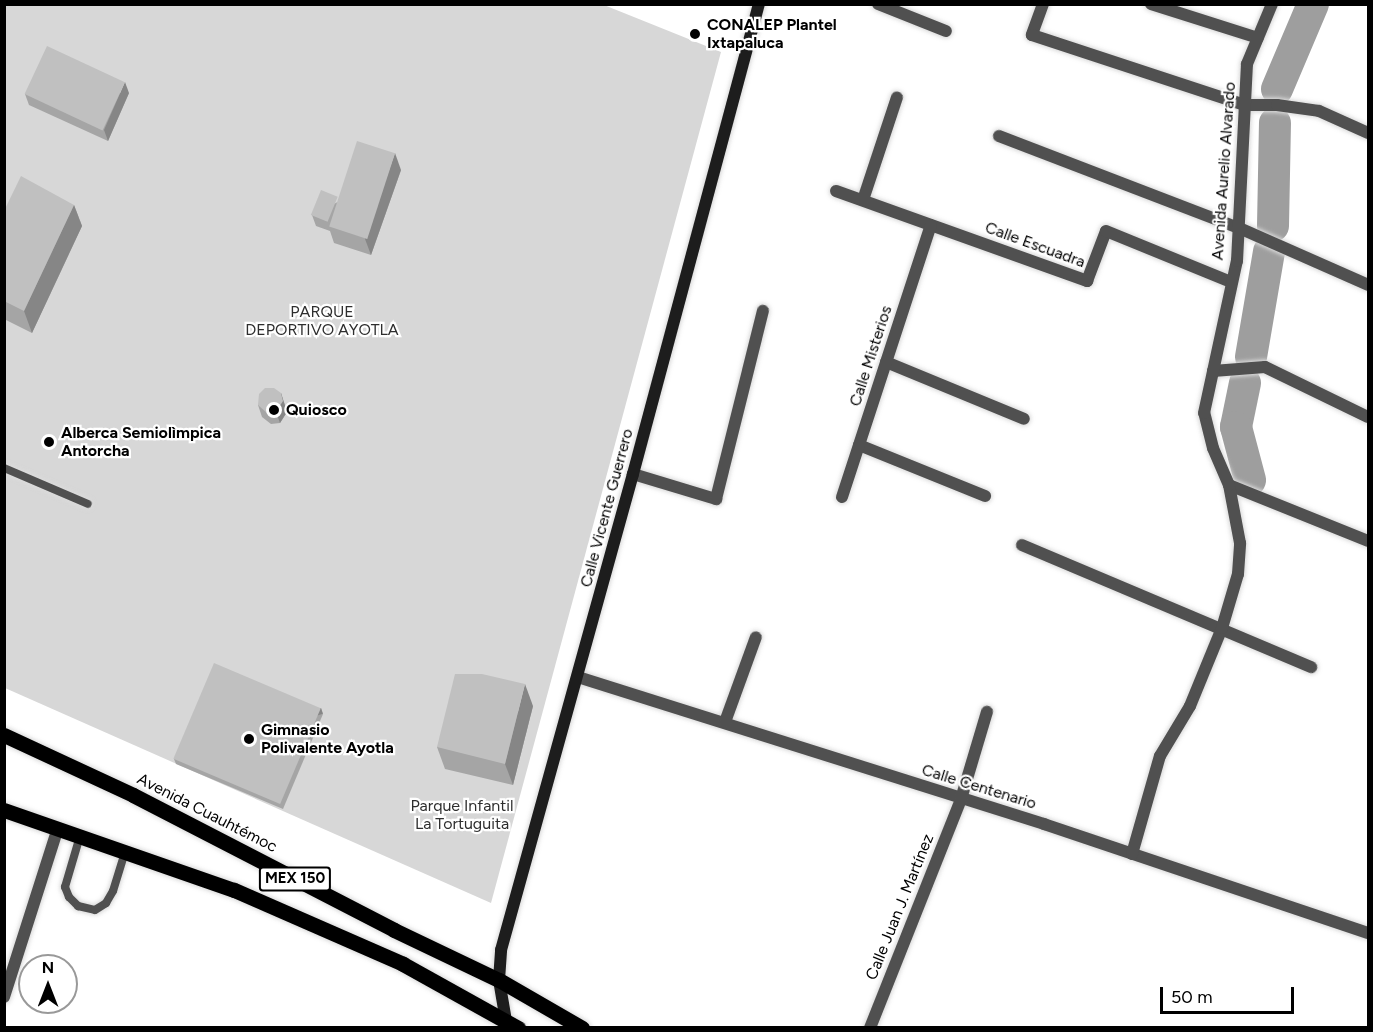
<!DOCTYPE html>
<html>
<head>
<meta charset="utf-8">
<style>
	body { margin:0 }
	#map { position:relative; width:1373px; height:1032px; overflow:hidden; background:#fff; font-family:Figtree,sans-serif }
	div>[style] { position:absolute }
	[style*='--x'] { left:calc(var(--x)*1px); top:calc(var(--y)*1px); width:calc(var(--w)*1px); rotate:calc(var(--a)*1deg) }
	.green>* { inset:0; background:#d7d7d7 }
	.river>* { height:32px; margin:-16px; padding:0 16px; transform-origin:16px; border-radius:16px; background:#9e9e9e }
	.roads { filter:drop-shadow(0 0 2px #dbdbdb) drop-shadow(0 0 2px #dbdbdb) }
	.lane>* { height:8px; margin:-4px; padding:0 4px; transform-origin:4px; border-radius:4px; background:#505050 }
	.street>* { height:12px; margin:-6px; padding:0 6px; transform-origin:6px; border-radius:6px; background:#505050 }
	.secondary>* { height:12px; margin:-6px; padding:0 6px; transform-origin:6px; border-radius:6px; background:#1d1d1d }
	.primary>* { height:15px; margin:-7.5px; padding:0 7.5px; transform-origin:7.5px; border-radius:7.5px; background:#000 }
	.wall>* { inset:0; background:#a5a5a5 }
	.shaded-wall>* { inset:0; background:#868686; transform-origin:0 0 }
	.building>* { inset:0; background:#c0c0c0; transform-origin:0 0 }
	.dots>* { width:16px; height:16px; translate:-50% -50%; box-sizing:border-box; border:3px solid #fff; border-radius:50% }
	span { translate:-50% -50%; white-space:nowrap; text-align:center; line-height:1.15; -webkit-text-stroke:4.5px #fff; paint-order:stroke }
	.shield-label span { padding:2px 4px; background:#fff; border:2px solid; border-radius:4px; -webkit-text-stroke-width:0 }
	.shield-label { font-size:15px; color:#000; font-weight:700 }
	.poi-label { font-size:16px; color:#000; font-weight:700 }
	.left { translate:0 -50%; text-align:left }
	.street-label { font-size:16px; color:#000 }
	.park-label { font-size:16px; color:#2e2e2e }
	.frame { position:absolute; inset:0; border:6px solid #000; pointer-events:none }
	.north { position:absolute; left:18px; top:954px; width:60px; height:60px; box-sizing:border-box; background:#fff; border:2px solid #999; border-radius:50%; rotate:0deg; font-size:16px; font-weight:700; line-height:24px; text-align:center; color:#000 }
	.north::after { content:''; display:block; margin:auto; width:21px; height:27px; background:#000; clip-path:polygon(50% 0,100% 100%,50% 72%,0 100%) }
	.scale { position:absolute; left:1160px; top:987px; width:134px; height:27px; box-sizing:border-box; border:3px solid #000; border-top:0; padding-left:8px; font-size:18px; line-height:21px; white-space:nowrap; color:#000; -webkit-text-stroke:4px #fff; paint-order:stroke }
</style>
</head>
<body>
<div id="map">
	<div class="green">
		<div style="clip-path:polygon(5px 5px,604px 5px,721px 52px,491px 903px,5px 688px)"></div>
	</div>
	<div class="river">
		<div style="--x:1277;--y:89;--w:92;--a:-67"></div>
		<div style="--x:1273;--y:226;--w:103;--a:-88.9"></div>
		<div style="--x:1251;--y:357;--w:107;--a:-80.3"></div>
		<div style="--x:1245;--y:383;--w:45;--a:101.6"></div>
		<div style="--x:1236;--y:427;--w:55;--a:75.2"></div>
	</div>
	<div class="roads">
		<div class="lane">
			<div style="--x:4;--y:468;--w:91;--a:23.2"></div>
			<div style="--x:80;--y:836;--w:53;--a:106.4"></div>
			<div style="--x:65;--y:887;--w:11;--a:68"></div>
			<div style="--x:69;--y:897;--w:13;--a:45"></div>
			<div style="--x:78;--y:906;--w:17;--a:13"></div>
			<div style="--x:95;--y:910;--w:13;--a:-32"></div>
			<div style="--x:106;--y:903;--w:14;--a:-60"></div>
			<div style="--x:113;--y:891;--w:41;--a:-72.9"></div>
		</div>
		<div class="street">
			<div style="--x:878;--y:4;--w:73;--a:21.7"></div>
			<div style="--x:1043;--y:4;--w:33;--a:110"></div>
			<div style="--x:1032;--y:35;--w:224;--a:18.2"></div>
			<div style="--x:1245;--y:105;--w:32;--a:0"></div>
			<div style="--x:1277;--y:105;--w:42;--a:8.1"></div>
			<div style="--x:1319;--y:111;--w:54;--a:24.2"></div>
			<div style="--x:1151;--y:4;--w:112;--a:17.6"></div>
			<div style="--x:999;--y:136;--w:257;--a:21"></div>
			<div style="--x:1239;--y:228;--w:141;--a:23.8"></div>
			<div style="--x:836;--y:191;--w:267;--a:19.7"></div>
			<div style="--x:1087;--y:281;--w:53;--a:-69.2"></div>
			<div style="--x:1106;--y:231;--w:135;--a:22.2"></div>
			<div style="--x:863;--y:200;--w:108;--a:-71.7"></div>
			<div style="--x:886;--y:362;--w:149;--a:22.4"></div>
			<div style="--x:1213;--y:371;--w:52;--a:-4.4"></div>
			<div style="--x:1265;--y:367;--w:114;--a:25.9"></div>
			<div style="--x:859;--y:445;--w:136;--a:22"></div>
			<div style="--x:633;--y:474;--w:87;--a:16.8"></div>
			<div style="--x:716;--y:499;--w:194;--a:-76"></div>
			<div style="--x:1229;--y:485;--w:150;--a:21.9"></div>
			<div style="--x:842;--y:497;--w:286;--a:-71.9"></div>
			<div style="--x:1022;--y:545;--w:314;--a:22.9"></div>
			<div style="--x:578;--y:677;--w:489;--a:17.5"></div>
			<div style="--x:1044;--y:824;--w:342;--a:18.6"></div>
			<div style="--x:725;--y:722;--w:90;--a:-70"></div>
			<div style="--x:1132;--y:854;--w:102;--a:-74.1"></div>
			<div style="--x:1160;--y:756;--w:58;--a:-59"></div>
			<div style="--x:1190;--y:706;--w:84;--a:-67.7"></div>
			<div style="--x:1222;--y:628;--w:56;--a:-73.5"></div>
			<div style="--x:1238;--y:574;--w:31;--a:-86"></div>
			<div style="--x:1240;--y:543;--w:59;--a:-100.7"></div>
			<div style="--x:1229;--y:485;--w:40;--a:-113.4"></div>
			<div style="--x:1213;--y:448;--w:36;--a:-104"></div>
			<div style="--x:1204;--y:413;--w:156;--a:-77.8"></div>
			<div style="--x:1237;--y:261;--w:197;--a:-87.1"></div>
			<div style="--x:1247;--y:64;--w:65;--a:-67.4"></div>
			<div style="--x:4;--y:997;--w:177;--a:-72.3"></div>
			<div style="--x:870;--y:1028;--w:246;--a:-68.3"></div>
			<div style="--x:961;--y:799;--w:91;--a:-73.4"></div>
		</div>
		<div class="secondary">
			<div style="--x:506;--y:1021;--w:42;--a:-99.7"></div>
			<div style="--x:499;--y:980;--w:30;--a:-86"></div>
			<div style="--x:501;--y:950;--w:494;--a:-74.5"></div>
			<div style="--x:633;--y:474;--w:487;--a:-75"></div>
		</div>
		<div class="primary">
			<div style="--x:4;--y:735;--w:142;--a:24.9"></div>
			<div style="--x:133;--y:795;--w:294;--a:27.3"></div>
			<div style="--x:394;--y:930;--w:116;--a:25.5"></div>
			<div style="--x:499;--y:980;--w:96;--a:30"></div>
			<div style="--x:4;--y:810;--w:244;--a:19.2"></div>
			<div style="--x:234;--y:890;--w:184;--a:23.6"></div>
			<div style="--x:403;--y:964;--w:132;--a:29.1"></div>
		</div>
	</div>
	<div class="wall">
		<div style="clip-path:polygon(129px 93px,108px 141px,29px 105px,25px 94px)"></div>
		<div style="clip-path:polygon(401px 170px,371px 255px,334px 243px,330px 231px,316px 226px,312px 215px)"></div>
		<div style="clip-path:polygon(74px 205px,82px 226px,32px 333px,4px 319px,4px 211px)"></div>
		<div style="clip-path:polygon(281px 393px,287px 412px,280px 423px,271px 424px,262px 417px,258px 405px)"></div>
		<div style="clip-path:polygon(533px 706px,513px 785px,445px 769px,437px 747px)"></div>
		<div style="clip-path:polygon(321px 708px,323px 714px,283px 809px,176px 764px,174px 759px)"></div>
	</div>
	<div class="shaded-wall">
		<div style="clip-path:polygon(125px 82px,129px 93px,108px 141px,104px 130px)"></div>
		<div style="clip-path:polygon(395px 153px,401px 170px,371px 255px,365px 239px)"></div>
		<div style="clip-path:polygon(74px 205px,82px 226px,32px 333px,24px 311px)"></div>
		<div style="clip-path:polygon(281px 393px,287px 412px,280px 423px,276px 412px)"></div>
		<div style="clip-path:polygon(525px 684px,533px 706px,513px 785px,505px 764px)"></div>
		<div style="left:321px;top:708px;width:6px;height:103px;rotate:72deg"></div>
	</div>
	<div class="building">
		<div style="left:47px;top:46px;width:86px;height:53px;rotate:25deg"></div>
		<div style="left:357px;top:141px;width:40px;height:90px;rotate:18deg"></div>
		<div style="clip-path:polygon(21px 176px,74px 205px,24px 311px,4px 301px,4px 211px)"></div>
		<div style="left:321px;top:190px;width:18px;height:27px;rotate:22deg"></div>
		<div style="clip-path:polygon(265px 388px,274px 388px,281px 393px,283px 401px,276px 412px,267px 413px,258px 405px,259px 394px)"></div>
		<div style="left:214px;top:663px;width:116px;height:104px;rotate:23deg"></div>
		<div style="clip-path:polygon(455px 674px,482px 674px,525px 684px,505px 764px,437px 747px)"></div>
	</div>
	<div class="dots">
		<div style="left:695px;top:34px;background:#000"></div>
		<div style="left:274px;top:410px;background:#000"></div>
		<div style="left:49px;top:442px;background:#000"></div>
		<div style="left:249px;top:739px;background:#000"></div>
	</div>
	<div class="shield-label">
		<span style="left:295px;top:879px">MEX 150</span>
	</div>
	<div class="poi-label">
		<span class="left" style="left:707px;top:34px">CONALEP Plantel<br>Ixtapaluca</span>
		<span class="left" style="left:286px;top:410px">Quiosco</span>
		<span class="left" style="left:61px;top:442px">Alberca Semiolìmpica<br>Antorcha</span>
		<span class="left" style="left:261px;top:739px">Gimnasio<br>Polivalente Ayotla</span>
	</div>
	<div class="street-label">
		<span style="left:1224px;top:171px;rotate:-86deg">Avenida Aurelio Alvarado</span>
		<span style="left:1035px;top:245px;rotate:20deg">Calle Escuadra</span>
		<span style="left:871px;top:356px;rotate:-72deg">Calle Misterios</span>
		<span style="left:607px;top:508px;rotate:-75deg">Calle Vicente Guerrero</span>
		<span style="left:979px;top:787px;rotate:17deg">Calle Centenario</span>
		<span style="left:207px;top:813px;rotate:27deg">Avenida Cuauhtémoc</span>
		<span style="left:900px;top:907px;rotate:-68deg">Calle Juan J. Martínez</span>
	</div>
	<div class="park-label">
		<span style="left:322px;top:321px">PARQUE<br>DEPORTIVO AYOTLA</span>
		<span style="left:462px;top:815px">Parque Infantil<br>La Tortuguita</span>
	</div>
	<div class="frame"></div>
	<div class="north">N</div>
	<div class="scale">50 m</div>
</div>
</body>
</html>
